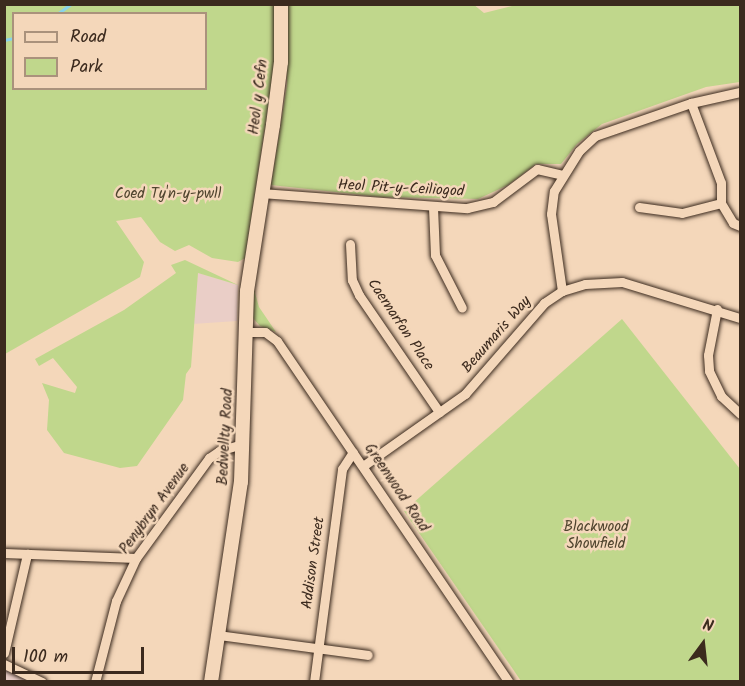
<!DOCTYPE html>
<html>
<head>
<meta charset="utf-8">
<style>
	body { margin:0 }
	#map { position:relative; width:745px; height:686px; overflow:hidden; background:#f4d7ba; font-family:Kalam,sans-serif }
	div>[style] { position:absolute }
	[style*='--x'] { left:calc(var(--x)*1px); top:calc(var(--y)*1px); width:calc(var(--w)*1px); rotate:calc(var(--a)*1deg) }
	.built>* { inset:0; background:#eacec7 }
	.green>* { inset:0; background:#c0d78c }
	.stream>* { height:3px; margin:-1.5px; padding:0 1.5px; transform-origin:1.5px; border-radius:1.5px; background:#8ad4eb }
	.roads { filter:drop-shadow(0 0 2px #3b2a1e) drop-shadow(0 0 2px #3b2a1e) }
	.street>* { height:9px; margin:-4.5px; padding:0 4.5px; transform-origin:4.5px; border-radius:4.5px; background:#f4d7ba }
	.secondary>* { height:14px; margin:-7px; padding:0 7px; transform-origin:7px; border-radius:7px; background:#f4d7ba }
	span { translate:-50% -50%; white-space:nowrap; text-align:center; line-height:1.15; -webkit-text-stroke:5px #f4d7ba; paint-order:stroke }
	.street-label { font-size:15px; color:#3b2a1e }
	.park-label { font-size:15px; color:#4f442e }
	.frame { position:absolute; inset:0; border:6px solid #3b2a1e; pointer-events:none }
	.legend { position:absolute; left:12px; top:12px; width:195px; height:78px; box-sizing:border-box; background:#f4d7ba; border:2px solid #aa927c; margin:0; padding:8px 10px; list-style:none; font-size:18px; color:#3b2a1e }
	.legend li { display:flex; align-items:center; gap:12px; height:30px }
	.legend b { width:30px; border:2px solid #aa927c }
	.north { position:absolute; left:673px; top:614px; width:60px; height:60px; -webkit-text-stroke:4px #f4d7ba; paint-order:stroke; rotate:15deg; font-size:16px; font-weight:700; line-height:24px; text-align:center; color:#3b2a1e }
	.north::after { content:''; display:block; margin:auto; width:21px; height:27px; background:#3b2a1e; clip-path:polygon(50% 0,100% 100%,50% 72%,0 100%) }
	.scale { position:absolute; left:12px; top:647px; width:132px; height:27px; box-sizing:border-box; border:3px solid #3b2a1e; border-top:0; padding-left:8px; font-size:18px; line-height:21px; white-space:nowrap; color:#3b2a1e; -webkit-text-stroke:4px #f4d7ba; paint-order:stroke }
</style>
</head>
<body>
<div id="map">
	<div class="built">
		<div style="clip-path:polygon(198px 273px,238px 285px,237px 321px,192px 324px)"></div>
		<div style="clip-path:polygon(5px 669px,10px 669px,29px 681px,5px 682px)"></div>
	</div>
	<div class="green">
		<div style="clip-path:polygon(473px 4px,484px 13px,520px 4px,740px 5px,740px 82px,706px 87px,602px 124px,577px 144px,561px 164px,536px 164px,508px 185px,478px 199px,381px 197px,271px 185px,287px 85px,286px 5px)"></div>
		<div style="clip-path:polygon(evenodd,5px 5px,276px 5px,276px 54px,245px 258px,238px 262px,212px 258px,189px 245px,175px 251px,160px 242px,141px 217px,116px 221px,144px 262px,140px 277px,5px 354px,5px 5px,14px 14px,206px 14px,206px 88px,14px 88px,14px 14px)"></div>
		<div style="clip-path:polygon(185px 260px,238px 285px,198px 273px,191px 367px,186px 374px,183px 400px,137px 466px,120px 468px,64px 453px,47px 430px,49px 400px,42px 383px,75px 393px,77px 387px,53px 358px,39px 366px,35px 359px,124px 310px,176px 273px,171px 265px)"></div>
		<div style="clip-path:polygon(253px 286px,259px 307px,276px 332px,260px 326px,253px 318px)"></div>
		<div style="clip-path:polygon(622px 319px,740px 469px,740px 681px,521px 681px,404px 511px)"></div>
	</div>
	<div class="stream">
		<div style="--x:57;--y:14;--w:17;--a:-36"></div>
		<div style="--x:4;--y:40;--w:10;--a:-11"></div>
	</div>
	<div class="roads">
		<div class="street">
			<div style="--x:691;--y:103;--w:85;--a:69.4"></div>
			<div style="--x:721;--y:183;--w:20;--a:90"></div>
			<div style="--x:721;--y:203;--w:23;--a:59"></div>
			<div style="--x:733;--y:223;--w:8;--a:23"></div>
			<div style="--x:261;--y:193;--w:207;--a:4.2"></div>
			<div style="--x:467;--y:208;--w:27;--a:-13"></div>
			<div style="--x:493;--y:202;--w:55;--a:-36.9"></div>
			<div style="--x:537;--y:169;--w:26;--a:13"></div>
			<div style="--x:433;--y:207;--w:48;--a:87.6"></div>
			<div style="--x:435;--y:255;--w:59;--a:63"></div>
			<div style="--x:639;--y:207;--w:43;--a:7.9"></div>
			<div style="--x:682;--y:213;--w:40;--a:-14.4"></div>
			<div style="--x:350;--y:244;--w:36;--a:87"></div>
			<div style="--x:352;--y:280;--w:17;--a:65"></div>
			<div style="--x:359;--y:295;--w:142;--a:55.6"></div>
			<div style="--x:562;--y:291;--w:78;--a:-98.1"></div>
			<div style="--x:551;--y:214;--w:23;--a:-83"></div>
			<div style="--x:554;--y:191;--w:47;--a:-58"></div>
			<div style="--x:579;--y:151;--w:22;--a:-43"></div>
			<div style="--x:595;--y:136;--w:102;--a:-19"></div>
			<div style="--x:691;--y:103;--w:50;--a:-12.7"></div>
			<div style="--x:717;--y:309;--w:47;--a:101.1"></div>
			<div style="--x:708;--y:355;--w:16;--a:86"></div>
			<div style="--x:709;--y:371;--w:28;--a:64"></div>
			<div style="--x:721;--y:396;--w:26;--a:43"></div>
			<div style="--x:246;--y:332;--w:19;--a:0"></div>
			<div style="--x:265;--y:332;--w:15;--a:37"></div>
			<div style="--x:277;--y:341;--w:412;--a:55.8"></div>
			<div style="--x:363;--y:466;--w:125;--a:-35.2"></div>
			<div style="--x:465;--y:394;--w:121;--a:-49"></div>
			<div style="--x:544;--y:303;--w:22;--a:-34"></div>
			<div style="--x:562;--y:291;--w:24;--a:-17"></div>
			<div style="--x:585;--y:284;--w:37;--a:-3"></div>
			<div style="--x:622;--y:282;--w:123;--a:17"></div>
			<div style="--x:4;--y:553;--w:132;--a:2.2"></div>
			<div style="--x:218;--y:635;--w:151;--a:7.6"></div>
			<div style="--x:4;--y:653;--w:102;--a:-76.9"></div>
			<div style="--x:4;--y:664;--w:42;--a:25.3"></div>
			<div style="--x:95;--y:682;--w:84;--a:-75.5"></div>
			<div style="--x:116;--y:601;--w:47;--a:-65.1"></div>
			<div style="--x:136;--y:558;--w:124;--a:-53.9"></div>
			<div style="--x:209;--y:458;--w:12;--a:-35"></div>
			<div style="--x:219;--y:451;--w:24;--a:-17"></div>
			<div style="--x:314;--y:682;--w:215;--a:-82.5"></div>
			<div style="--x:342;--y:469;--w:20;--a:-57"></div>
		</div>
		<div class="secondary">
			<div style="--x:211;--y:682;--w:202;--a:-81.5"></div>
			<div style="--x:241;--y:482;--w:191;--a:-88.2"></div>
			<div style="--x:247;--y:291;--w:168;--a:-81.1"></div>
			<div style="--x:273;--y:125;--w:64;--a:-82.8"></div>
			<div style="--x:281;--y:62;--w:58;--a:-90"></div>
		</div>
	</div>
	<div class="street-label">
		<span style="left:259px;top:97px;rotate:-83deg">Heol y Cefn</span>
		<span style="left:401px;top:189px;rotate:3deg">Heol Pit-y-Ceiliogod</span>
		<span style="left:400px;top:325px;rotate:56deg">Caernarfon Place</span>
		<span style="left:497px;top:335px;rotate:-49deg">Beaumaris Way</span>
		<span style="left:226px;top:437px;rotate:-87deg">Bedwellty Road</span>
		<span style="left:396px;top:488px;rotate:56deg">Greenwood Road</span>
		<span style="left:155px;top:509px;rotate:-54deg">Penybryn Avenue</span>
		<span style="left:314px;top:563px;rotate:-82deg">Addison Street</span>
	</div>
	<div class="park-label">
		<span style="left:168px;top:195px">Coed Ty'n-y-pwll</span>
		<span style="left:596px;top:536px">Blackwood<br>Showfield</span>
	</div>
	<div class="frame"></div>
	<ul class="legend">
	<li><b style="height:8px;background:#f4d7ba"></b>Road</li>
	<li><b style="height:16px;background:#c0d78c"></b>Park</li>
	</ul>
	<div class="north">N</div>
	<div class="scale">100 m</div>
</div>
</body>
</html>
